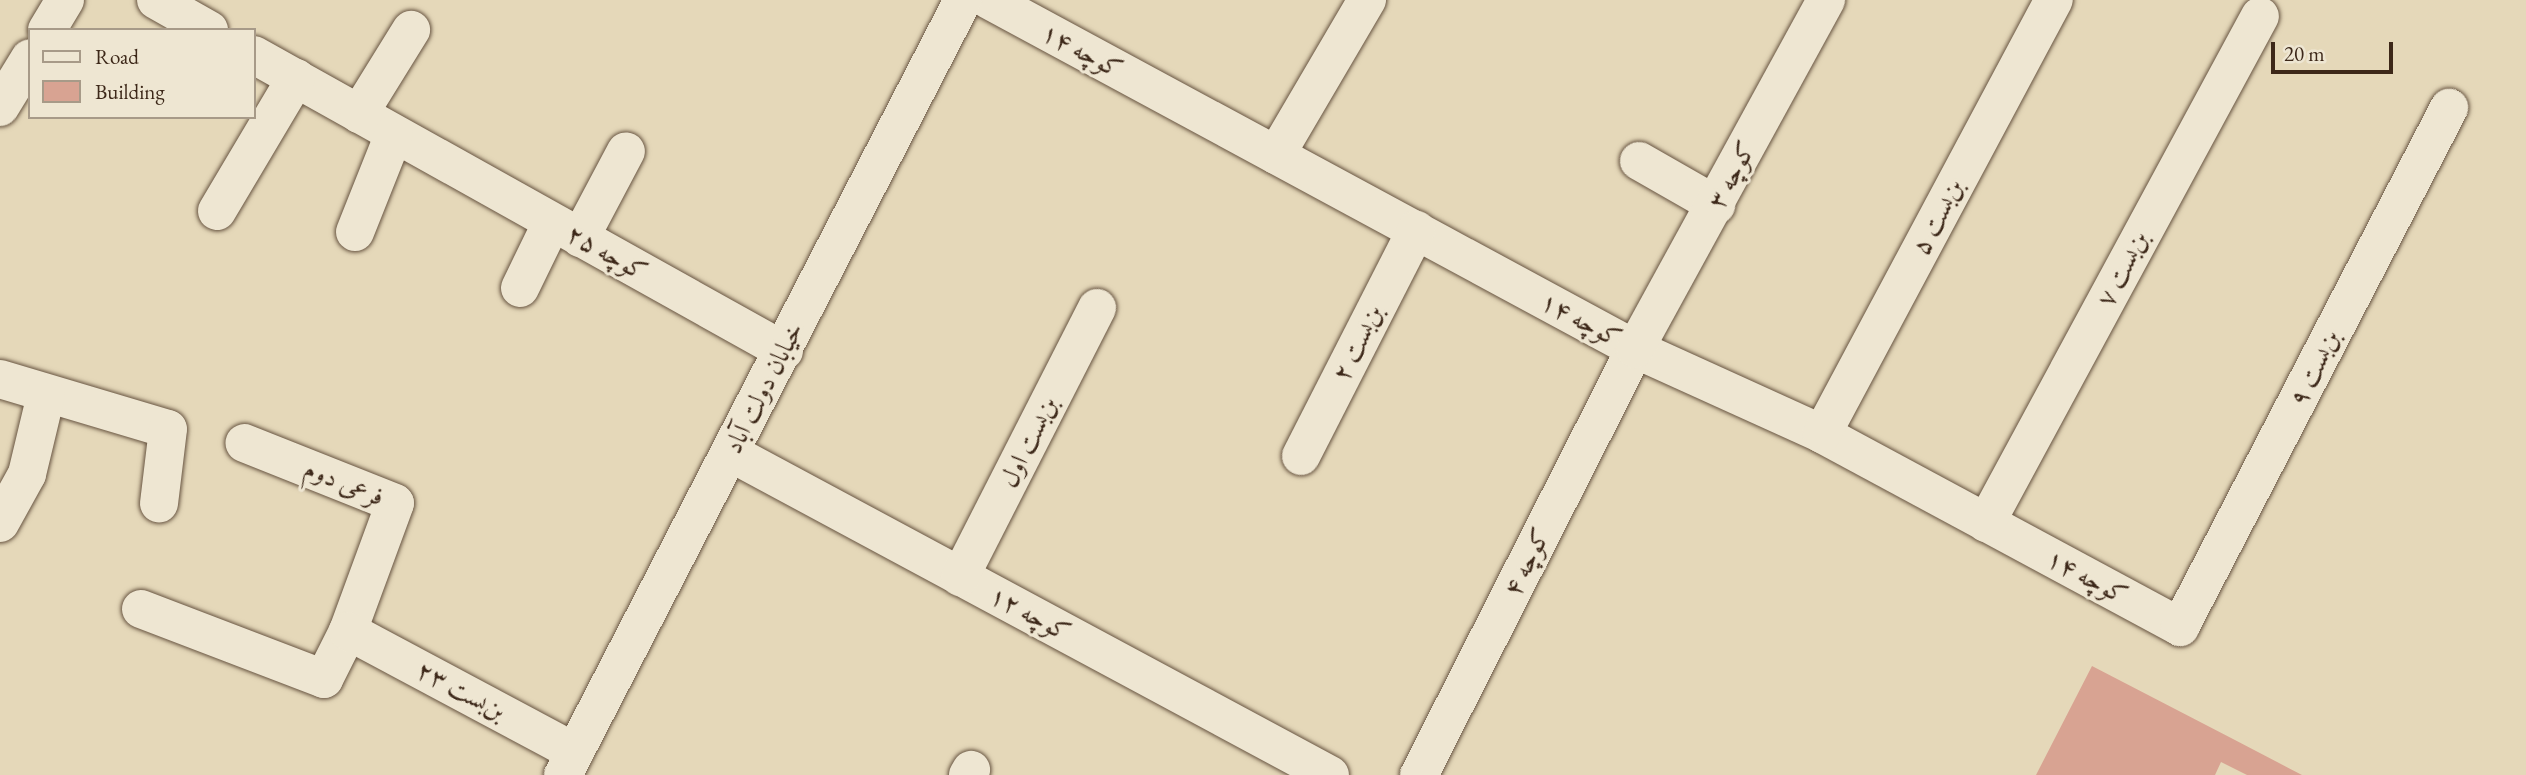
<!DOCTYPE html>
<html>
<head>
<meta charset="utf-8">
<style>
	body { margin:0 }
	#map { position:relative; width:2526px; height:775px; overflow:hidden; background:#e5d8b9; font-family:"EB Garamond",Amiri,serif }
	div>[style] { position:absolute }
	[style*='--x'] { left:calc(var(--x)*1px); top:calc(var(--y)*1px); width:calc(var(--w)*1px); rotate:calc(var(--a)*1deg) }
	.building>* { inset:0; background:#d8a392 }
	.roads { filter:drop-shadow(0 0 2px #675441) drop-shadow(0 0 2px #675441) }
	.street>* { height:38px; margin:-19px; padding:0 19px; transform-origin:19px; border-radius:19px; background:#eee6d2 }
	.secondary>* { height:38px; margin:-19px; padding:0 19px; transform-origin:19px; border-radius:19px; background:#eee6d2 }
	span { translate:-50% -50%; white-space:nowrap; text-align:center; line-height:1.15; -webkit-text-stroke:6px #eee6d2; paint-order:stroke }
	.street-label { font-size:26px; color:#3d2819 }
	.legend { position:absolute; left:28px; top:28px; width:228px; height:91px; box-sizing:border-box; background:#eee6d2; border:2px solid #a79a88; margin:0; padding:9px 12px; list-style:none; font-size:21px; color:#3d2819 }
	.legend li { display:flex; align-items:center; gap:14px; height:35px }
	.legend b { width:35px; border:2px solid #a79a88 }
	.scale { position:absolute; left:2271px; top:42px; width:122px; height:32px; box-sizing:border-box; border:4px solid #3d2819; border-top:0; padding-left:9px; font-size:21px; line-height:24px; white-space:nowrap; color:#3d2819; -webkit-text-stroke:5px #eee6d2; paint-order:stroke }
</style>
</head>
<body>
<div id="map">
	<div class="building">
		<div style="clip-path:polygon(2092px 666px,2233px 739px,2302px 775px,2247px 775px,2221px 762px,2215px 775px,2036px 775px)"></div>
	</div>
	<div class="roads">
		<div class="street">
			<div style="--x:156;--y:0;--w:61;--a:29.5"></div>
			<div style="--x:989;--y:0;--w:734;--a:28.38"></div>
			<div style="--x:1635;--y:349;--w:205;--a:24.4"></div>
			<div style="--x:1822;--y:434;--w:407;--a:28.3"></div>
			<div style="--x:2180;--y:627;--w:585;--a:-62.6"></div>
			<div style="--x:254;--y:55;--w:607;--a:29.18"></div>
			<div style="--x:359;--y:114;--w:99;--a:-58.2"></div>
			<div style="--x:1276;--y:155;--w:180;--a:-59.6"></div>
			<div style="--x:1639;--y:161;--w:89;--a:29.7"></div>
			<div style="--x:217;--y:211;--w:155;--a:-59.3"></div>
			<div style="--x:355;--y:232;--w:105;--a:-68.3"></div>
			<div style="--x:580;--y:238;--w:98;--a:-62.1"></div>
			<div style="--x:520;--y:288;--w:73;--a:-64.1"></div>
			<div style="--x:0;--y:379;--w:175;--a:16.6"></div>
			<div style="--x:168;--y:429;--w:75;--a:96.9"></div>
			<div style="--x:1822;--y:434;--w:492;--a:-61.9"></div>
			<div style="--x:731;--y:453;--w:680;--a:28.26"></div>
			<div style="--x:1301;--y:456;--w:254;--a:-63"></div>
			<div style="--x:0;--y:523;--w:56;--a:-61.1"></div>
			<div style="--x:27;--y:474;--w:81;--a:-76.5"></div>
			<div style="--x:1986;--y:523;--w:576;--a:-61.61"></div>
			<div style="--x:960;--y:577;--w:302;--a:-63"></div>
			<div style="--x:141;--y:609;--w:196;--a:20.9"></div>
			<div style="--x:324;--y:679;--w:54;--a:-63.4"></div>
			<div style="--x:348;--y:631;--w:136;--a:-69.8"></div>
			<div style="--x:395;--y:503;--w:162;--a:-158.3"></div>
			<div style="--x:348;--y:631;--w:257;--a:28.1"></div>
			<div style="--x:968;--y:775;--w:6;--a:-59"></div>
			<div style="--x:1419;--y:775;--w:478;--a:-63.1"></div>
			<div style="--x:1635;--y:349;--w:398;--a:-61.3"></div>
		</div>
		<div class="secondary">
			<div style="--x:47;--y:30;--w:35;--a:-59"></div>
			<div style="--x:0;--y:107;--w:57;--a:-58.5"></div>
			<div style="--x:563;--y:775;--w:872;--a:-62.7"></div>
		</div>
	</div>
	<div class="street-label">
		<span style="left:1082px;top:51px;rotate:28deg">کوچه ۱۴</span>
		<span style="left:1732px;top:175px;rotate:-62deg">کوچه ۳</span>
		<span style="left:1938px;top:217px;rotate:-62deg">بن‌بست ۵</span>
		<span style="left:607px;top:253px;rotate:29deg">کوچه ۲۵</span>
		<span style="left:2123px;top:269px;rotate:-62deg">بن‌بست ۷</span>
		<span style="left:1581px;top:320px;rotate:28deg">کوچه ۱۴</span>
		<span style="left:1358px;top:343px;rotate:-63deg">بن‌بست ۲</span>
		<span style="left:2315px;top:368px;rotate:-63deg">بن‌بست ۹</span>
		<span style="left:764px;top:388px;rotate:-63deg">خیابان دولت آباد</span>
		<span style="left:1029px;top:442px;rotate:-63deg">بن‌بست اول</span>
		<span style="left:344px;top:483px;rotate:22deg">فرعی دوم</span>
		<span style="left:1527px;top:562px;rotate:-63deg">کوچه ۴</span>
		<span style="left:2087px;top:577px;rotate:28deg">کوچه ۱۴</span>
		<span style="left:1030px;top:614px;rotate:28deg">کوچه ۱۲</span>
		<span style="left:461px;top:691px;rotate:28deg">بن‌بست ۲۳</span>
	</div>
	<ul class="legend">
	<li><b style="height:9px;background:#eee6d2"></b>Road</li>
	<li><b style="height:19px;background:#d8a392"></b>Building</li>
	</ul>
	<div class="scale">20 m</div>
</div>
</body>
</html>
